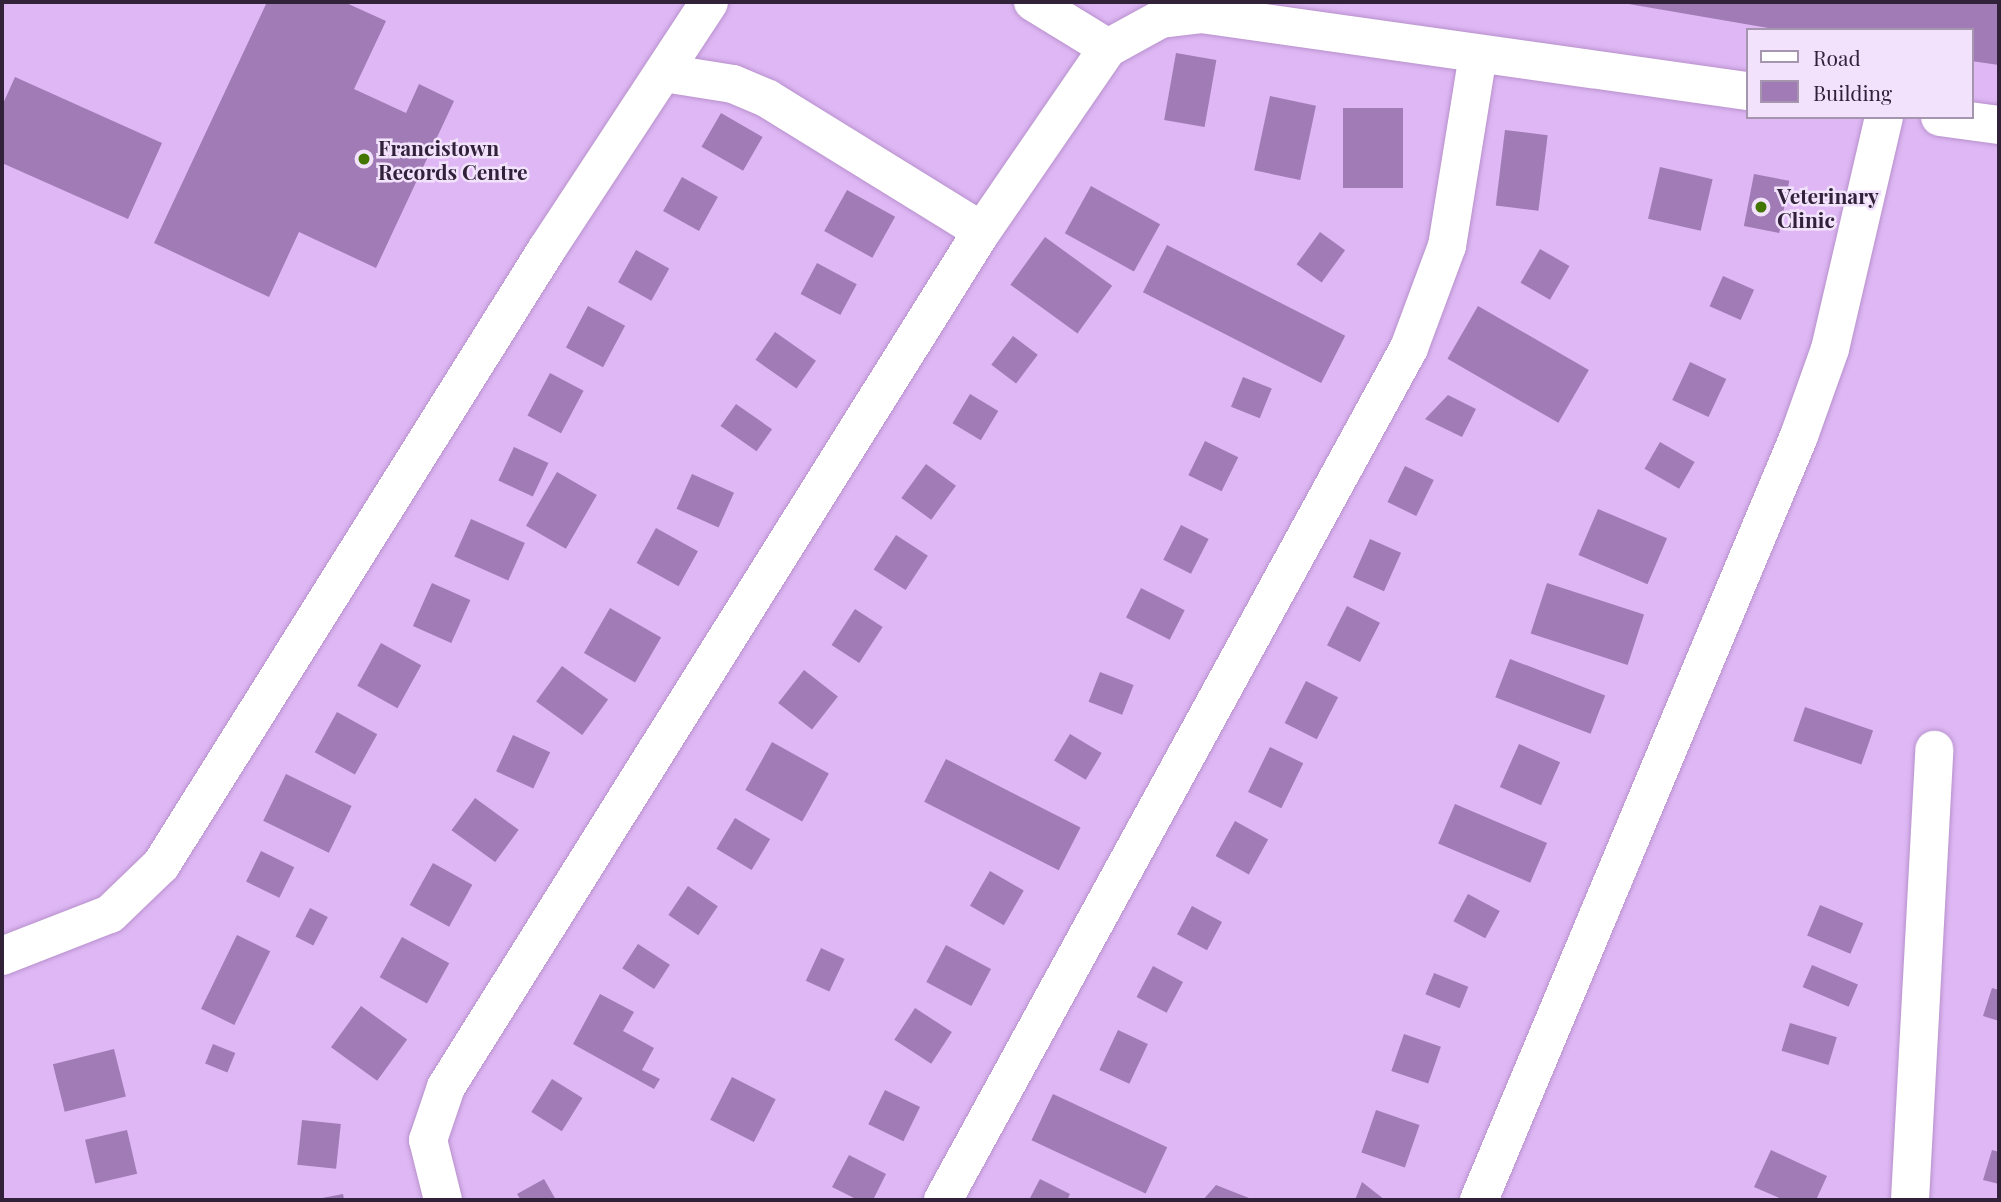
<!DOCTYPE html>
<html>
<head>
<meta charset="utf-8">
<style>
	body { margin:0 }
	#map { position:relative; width:2001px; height:1202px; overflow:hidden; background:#deb7f4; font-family:"Playfair Display",serif }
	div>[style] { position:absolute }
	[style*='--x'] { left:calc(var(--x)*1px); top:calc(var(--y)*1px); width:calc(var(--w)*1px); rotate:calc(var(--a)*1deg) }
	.building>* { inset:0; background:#a07bb5; transform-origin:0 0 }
	.roads { filter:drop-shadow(0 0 2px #b791cc) drop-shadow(0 0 2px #b791cc) }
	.minor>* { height:38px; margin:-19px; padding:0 19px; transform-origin:19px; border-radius:19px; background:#fff }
	.dots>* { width:19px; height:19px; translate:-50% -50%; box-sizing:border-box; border:4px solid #f2e2fb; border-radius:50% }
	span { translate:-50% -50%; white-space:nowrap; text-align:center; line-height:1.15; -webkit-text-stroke:5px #f2e2fb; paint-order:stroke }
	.poi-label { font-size:21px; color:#31223a; font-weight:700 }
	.left { translate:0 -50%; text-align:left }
	.frame { position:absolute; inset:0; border:4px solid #31223a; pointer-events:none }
	.legend { position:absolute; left:1746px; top:28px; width:228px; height:91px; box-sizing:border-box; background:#f2e2fb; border:2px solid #a595ae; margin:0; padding:9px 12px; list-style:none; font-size:21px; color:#31223a }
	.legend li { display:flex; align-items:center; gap:14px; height:35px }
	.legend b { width:35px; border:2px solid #a595ae }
</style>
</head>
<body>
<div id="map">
	<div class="building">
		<div style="clip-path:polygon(267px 2px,344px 2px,386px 21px,354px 89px,406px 113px,419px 84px,454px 101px,376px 268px,299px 232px,269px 297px,154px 243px)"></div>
		<div style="clip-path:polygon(1617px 2px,1999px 2px,1999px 65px,1971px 61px,1971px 30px,1780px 30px)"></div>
		<div style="left:1176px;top:53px;width:41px;height:68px;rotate:10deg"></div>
		<div style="clip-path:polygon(15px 77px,162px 143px,128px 219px,2px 163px,2px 106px)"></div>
		<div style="left:1270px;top:96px;width:47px;height:76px;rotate:12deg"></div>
		<div style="left:1403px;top:108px;width:80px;height:60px;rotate:90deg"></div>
		<div style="left:721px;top:113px;width:48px;height:39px;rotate:30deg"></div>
		<div style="left:1505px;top:130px;width:43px;height:76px;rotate:7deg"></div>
		<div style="left:1660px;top:167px;width:54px;height:53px;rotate:13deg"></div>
		<div style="left:1754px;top:174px;width:36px;height:53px;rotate:11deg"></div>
		<div style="left:682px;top:177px;width:41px;height:39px;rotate:29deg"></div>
		<div style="left:1091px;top:186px;width:79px;height:54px;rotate:29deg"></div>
		<div style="left:847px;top:190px;width:55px;height:47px;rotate:29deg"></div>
		<div style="left:1320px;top:232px;width:31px;height:40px;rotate:36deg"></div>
		<div style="left:1045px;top:237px;width:83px;height:59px;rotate:36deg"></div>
		<div style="left:1167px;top:245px;width:200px;height:53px;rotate:27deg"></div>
		<div style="left:1540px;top:249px;width:34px;height:39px;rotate:30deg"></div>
		<div style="left:636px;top:250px;width:38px;height:37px;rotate:29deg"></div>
		<div style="left:817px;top:263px;width:45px;height:35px;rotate:28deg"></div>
		<div style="left:1723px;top:276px;width:34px;height:33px;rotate:24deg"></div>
		<div style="left:588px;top:306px;width:42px;height:47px;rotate:28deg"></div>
		<div style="left:1478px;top:306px;width:128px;height:61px;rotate:30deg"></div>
		<div style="left:775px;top:332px;width:50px;height:34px;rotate:35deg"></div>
		<div style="left:1013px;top:336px;width:31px;height:36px;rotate:37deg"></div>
		<div style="left:1690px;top:362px;width:40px;height:42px;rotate:25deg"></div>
		<div style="left:550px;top:373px;width:38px;height:48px;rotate:28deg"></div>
		<div style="left:1243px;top:377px;width:31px;height:32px;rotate:22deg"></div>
		<div style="left:970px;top:394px;width:33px;height:34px;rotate:31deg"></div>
		<div style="clip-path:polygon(1448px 395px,1476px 409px,1462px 437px,1425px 419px)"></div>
		<div style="left:736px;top:404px;width:44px;height:27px;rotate:35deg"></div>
		<div style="left:1205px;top:441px;width:37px;height:38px;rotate:26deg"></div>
		<div style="left:1660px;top:442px;width:40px;height:31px;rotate:30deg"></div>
		<div style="left:514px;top:447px;width:38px;height:37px;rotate:25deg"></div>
		<div style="left:926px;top:464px;width:37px;height:42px;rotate:36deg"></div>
		<div style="left:1405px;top:466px;width:32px;height:40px;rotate:26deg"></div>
		<div style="left:557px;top:472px;width:46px;height:62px;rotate:30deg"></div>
		<div style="left:692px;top:474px;width:46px;height:38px;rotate:24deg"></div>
		<div style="left:1598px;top:509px;width:75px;height:50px;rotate:23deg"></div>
		<div style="left:471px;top:519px;width:59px;height:41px;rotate:24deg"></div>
		<div style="left:1181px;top:525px;width:31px;height:39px;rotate:27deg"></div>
		<div style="left:656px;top:528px;width:48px;height:40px;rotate:29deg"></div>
		<div style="left:896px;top:535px;width:38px;height:41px;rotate:33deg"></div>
		<div style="left:1370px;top:539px;width:34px;height:42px;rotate:24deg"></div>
		<div style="left:432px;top:583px;width:42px;height:47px;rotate:24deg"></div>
		<div style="left:1547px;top:583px;width:102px;height:53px;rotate:18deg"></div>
		<div style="left:1141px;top:588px;width:49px;height:33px;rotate:27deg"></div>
		<div style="left:1347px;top:606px;width:37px;height:44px;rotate:27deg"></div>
		<div style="left:610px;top:608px;width:59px;height:52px;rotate:30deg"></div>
		<div style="left:855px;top:609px;width:33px;height:43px;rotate:33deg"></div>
		<div style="left:381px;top:643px;width:46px;height:49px;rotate:29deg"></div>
		<div style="left:1510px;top:659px;width:102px;height:41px;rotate:21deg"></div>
		<div style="left:562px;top:666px;width:57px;height:44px;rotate:36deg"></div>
		<div style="left:804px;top:670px;width:43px;height:42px;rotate:38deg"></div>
		<div style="left:1100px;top:672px;width:36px;height:32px;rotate:21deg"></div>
		<div style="left:1306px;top:681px;width:36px;height:47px;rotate:27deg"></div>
		<div style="left:1805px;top:707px;width:72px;height:36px;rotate:19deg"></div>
		<div style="left:337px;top:712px;width:46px;height:46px;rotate:29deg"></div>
		<div style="left:1070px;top:734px;width:37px;height:31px;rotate:31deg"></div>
		<div style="left:513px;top:735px;width:41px;height:40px;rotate:25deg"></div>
		<div style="left:772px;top:742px;width:65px;height:55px;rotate:29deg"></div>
		<div style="left:1519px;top:744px;width:45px;height:47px;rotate:24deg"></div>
		<div style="left:1270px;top:747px;width:37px;height:50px;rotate:26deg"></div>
		<div style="left:946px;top:759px;width:151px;height:48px;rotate:27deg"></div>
		<div style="left:286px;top:774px;width:73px;height:52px;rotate:26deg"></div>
		<div style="left:475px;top:798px;width:54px;height:40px;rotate:36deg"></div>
		<div style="left:1455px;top:804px;width:100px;height:43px;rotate:23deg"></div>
		<div style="left:735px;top:818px;width:41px;height:36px;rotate:31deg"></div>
		<div style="left:1235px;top:821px;width:38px;height:40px;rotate:29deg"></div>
		<div style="left:261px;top:851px;width:37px;height:34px;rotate:26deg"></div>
		<div style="left:433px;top:863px;width:45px;height:48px;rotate:29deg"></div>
		<div style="left:990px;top:871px;width:39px;height:40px;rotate:30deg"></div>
		<div style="left:688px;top:886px;width:36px;height:35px;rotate:34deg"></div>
		<div style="left:1468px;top:894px;width:36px;height:31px;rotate:28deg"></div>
		<div style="left:1820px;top:905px;width:47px;height:33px;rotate:23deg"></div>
		<div style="left:1192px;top:906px;width:34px;height:32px;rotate:28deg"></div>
		<div style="left:310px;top:908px;width:20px;height:32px;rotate:27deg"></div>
		<div style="left:237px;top:935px;width:37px;height:82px;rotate:26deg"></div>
		<div style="left:402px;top:937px;width:54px;height:46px;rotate:29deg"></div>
		<div style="left:638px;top:944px;width:38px;height:29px;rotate:33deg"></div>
		<div style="left:946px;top:945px;width:51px;height:42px;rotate:28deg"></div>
		<div style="left:821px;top:948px;width:26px;height:36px;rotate:25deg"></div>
		<div style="left:1812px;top:965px;width:50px;height:24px;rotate:23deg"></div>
		<div style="left:1153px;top:966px;width:34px;height:35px;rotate:28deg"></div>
		<div style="left:1434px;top:973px;width:37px;height:23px;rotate:22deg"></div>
		<div style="clip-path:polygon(1992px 988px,1999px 990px,1999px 1021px,1983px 1016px)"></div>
		<div style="clip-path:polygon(600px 994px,634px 1012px,623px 1031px,654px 1048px,642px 1070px,660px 1079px,654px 1089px,573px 1044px)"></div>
		<div style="left:361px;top:1006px;width:57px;height:51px;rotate:36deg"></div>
		<div style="left:915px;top:1008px;width:44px;height:38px;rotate:33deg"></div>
		<div style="left:1790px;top:1023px;width:49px;height:29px;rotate:17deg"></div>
		<div style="left:1118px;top:1030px;width:33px;height:44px;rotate:25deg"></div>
		<div style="left:1404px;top:1034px;width:39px;height:39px;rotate:19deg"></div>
		<div style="left:213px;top:1044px;width:24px;height:21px;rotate:22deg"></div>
		<div style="left:114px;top:1049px;width:49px;height:63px;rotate:76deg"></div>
		<div style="left:732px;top:1077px;width:49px;height:48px;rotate:27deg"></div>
		<div style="left:552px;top:1079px;width:36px;height:39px;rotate:32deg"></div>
		<div style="left:885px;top:1090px;width:39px;height:38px;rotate:26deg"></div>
		<div style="left:1053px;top:1094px;width:126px;height:51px;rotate:25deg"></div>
		<div style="left:1376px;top:1110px;width:46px;height:45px;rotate:19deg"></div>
		<div style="left:302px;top:1120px;width:39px;height:45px;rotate:6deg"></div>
		<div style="left:127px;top:1130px;width:45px;height:43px;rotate:77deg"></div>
		<div style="clip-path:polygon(1771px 1150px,1827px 1176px,1816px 1200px,1784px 1200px,1754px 1187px)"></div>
		<div style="clip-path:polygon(1992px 1150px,1999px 1152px,1999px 1184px,1983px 1180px)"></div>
		<div style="clip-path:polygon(849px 1155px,886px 1174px,873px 1200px,858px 1200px,832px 1187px)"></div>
		<div style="clip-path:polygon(544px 1179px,556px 1200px,521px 1200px,517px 1194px)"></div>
		<div style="clip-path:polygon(1040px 1179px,1070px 1194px,1067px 1200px,1029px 1200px)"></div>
		<div style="clip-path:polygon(1362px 1182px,1385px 1200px,1355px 1200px)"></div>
		<div style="clip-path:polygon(1216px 1185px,1254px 1200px,1203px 1200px)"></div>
		<div style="clip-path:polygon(343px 1194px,344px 1200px,317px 1200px,317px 1199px)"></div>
	</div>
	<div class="roads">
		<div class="minor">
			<div style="--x:1033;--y:2;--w:88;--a:31.5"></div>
			<div style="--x:664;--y:73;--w:70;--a:9.1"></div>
			<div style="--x:733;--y:84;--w:38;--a:23"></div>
			<div style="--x:768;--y:99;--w:251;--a:31.7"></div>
			<div style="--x:1940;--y:117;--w:60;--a:7.7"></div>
			<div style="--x:2;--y:956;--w:116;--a:-21.3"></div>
			<div style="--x:110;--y:914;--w:71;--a:-43.9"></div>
			<div style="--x:161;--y:865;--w:727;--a:-57.93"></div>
			<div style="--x:547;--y:249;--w:295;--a:-56.7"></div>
			<div style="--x:443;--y:1200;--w:62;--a:-104"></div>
			<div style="--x:428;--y:1140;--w:56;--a:-71.2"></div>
			<div style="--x:446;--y:1087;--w:1010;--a:-57.95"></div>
			<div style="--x:982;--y:231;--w:222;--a:-55.5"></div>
			<div style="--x:1108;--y:48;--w:60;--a:-28.7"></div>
			<div style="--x:1161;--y:19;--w:40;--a:-7.1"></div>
			<div style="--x:1201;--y:14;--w:551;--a:8.03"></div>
			<div style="--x:943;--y:1200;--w:971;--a:-61.32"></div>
			<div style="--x:1409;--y:348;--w:109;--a:-69.6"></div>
			<div style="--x:1447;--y:246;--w:194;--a:-80.8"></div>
			<div style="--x:1479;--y:1200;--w:828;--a:-67.27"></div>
			<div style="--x:1799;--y:436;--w:92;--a:-70.4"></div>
			<div style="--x:1830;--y:349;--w:238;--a:-76.9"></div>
			<div style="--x:1910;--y:1200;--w:451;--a:-86.9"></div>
		</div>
	</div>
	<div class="dots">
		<div style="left:364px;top:159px;background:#427600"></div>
		<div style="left:1761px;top:207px;background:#427600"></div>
	</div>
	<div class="poi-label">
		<span class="left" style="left:378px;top:159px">Francistown<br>Records Centre</span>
		<span class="left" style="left:1777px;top:207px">Veterinary<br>Clinic</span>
	</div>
	<div class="frame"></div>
	<ul class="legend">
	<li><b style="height:9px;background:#fff"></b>Road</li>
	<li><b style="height:19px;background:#a07bb5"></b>Building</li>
	</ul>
</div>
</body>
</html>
